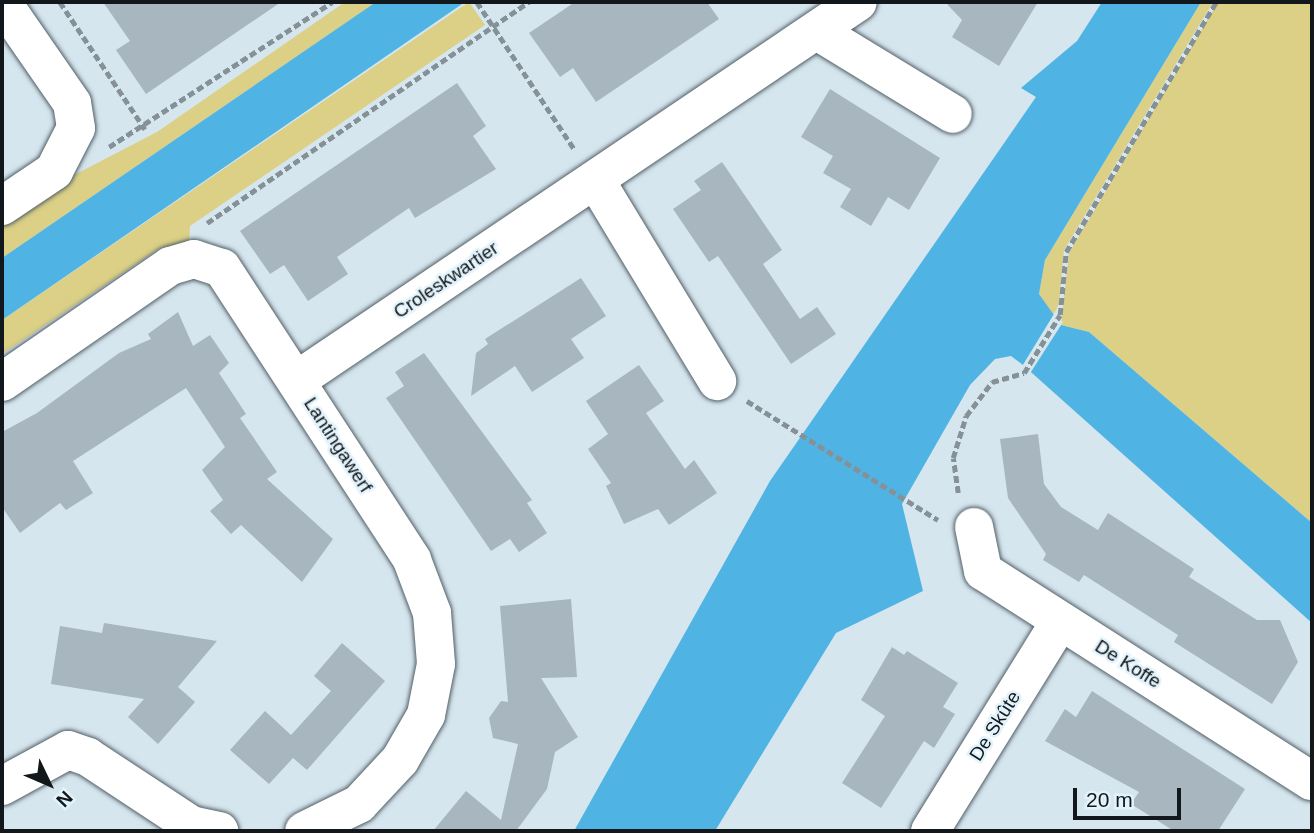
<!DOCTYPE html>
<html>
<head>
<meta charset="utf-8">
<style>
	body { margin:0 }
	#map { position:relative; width:1314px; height:833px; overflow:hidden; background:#d6e6ee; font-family:Arial,sans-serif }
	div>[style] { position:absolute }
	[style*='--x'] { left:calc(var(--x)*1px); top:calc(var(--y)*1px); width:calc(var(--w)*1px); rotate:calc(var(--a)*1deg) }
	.green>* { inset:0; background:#dbd085 }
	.water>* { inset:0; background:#4fb4e4 }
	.pier>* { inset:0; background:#d6e6ee }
	.building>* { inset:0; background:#a7b6bf }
	.path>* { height:4.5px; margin-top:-2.25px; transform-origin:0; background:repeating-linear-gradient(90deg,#859197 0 7px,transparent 0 10.5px) }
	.roads { filter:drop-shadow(0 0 2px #525f67) drop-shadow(0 0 2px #525f67) }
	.minor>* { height:38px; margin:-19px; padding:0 19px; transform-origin:19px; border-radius:19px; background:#fff }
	span { translate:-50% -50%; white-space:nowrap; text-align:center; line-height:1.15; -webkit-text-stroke:5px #e3f3fc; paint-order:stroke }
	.street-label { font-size:19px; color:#11171a }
	.frame { position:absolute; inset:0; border:4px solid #11171a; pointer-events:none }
	.north { position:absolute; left:14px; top:749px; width:70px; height:70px; -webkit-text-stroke:5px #e3f3fc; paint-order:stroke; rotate:134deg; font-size:19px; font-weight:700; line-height:28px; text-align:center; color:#11171a }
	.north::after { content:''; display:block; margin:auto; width:24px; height:32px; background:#11171a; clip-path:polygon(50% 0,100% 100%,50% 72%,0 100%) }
	.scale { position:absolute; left:1073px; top:788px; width:108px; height:32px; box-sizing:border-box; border:4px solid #11171a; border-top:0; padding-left:9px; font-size:21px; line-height:24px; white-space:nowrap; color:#11171a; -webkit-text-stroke:5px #e3f3fc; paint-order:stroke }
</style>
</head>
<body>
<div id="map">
	<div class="green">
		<div style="clip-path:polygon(345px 2px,376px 2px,2px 258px,2px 225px,76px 174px,157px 132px)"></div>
		<div style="clip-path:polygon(469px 2px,485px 25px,190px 226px,189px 245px,160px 248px,2px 354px,2px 320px)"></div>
		<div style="clip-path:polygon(1201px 2px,1213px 2px,1064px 250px,1059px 304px,1052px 317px,1039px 294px,1045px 260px)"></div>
		<div style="clip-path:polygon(1218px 2px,1312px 2px,1312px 523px,1089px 332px,1061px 325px,1069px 253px)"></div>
	</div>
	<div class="water">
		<div style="clip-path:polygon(376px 2px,465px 2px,2px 320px,2px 258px)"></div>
		<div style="clip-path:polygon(1102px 2px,1201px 2px,1045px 260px,1039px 294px,1061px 325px,1089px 332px,1312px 523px,1312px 623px,1023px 365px,1011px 356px,995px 359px,970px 385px,902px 504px,923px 591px,836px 633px,715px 831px,574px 831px,770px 481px,1036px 97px,1021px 88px,1077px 41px)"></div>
	</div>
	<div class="pier">
		<div style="clip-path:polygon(1054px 314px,1063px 322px,1029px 375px,1021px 368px)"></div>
	</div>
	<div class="building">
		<div style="clip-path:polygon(103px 2px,281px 2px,146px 94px,116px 50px,130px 41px)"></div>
		<div style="clip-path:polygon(575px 2px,707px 2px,719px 19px,596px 102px,573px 68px,560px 77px,529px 33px)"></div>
		<div style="clip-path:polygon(945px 2px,1038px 2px,999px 66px,952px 37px,962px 20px)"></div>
		<div style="clip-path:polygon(457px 83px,486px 126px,473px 136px,496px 169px,415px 218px,409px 208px,337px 257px,348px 274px,308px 301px,284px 265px,270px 274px,240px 231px)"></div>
		<div style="clip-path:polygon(830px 89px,940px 158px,909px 210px,888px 197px,871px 226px,840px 207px,851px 189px,823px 173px,833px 156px,801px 137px)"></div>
		<div style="clip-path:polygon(722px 162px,782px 250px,763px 264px,800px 319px,817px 307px,836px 334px,791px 364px,718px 256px,709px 262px,673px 209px,701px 190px,694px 181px)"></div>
		<div style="clip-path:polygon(581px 278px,606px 316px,571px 339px,584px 358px,532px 392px,515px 366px,471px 396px,476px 353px,488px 344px,485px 339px)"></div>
		<div style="clip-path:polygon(178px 312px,193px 346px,210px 335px,229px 363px,219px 373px,246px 414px,240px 418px,277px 472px,267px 479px,333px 539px,302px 582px,241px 525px,231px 534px,210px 511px,223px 500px,202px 470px,225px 447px,186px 388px,73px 461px,93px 493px,66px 510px,60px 503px,20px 533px,2px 507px,2px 432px,37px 413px,119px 353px,151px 339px,148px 334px)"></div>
		<div style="clip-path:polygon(424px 353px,532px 500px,527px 503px,547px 533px,519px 552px,510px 539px,491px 551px,386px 398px,404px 386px,395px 372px)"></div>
		<div style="clip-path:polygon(639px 365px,664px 401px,646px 413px,685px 469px,694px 460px,717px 493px,669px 525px,658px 509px,624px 524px,606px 486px,611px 483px,588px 449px,608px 434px,586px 401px)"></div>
		<div style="clip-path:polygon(1038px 434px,1044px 484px,1061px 507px,1098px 530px,1108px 513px,1194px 569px,1189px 577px,1257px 620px,1280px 620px,1298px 662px,1272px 704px,1174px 642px,1178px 635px,1084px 575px,1079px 582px,1043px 560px,1046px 554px,1008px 498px,1000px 439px)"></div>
		<div style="clip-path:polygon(571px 599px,577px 677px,541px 678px,578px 737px,555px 752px,547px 789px,516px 831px,433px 831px,466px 791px,501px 820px,518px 744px,493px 738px,489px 718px,501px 701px,508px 702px,500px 606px)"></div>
		<div style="clip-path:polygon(104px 623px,217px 641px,178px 687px,195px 702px,158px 744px,128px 717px,144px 699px,51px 684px,60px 626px,102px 633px)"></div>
		<div style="clip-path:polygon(342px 643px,385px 681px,307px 770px,293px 758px,269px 784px,230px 750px,265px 711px,291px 735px,331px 691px,314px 676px)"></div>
		<div style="clip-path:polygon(892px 647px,904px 655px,907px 651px,958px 683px,943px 707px,955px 714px,934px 748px,924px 741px,881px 808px,842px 783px,885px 716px,861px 700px)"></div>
		<div style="clip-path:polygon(1092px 691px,1245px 789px,1218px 831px,1174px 831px,1131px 804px,1139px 792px,1045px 741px,1065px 709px,1076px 717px)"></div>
	</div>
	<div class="path">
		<div style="--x:60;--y:2;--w:153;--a:56.2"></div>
		<div style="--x:477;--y:2;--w:178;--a:56.5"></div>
		<div style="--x:109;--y:147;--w:266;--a:-33"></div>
		<div style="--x:207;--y:223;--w:391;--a:-34.5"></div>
		<div style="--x:747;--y:401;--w:225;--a:31.9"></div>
		<div style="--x:958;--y:493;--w:35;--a:-98"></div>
		<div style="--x:953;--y:458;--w:44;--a:-72.8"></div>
		<div style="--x:966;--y:416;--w:43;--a:-52.6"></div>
		<div style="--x:992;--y:382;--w:33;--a:-16"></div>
		<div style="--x:1024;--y:373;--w:68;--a:-58.2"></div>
		<div style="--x:1060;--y:315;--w:63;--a:-84.6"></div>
		<div style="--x:1066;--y:252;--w:292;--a:-59"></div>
	</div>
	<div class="roads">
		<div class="minor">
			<div style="--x:817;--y:31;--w:159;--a:31.4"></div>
			<div style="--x:596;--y:181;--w:234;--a:58.8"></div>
			<div style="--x:2;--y:206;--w:63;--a:-33.9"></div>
			<div style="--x:54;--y:171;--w:48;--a:-62.9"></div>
			<div style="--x:76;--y:128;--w:25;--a:-99"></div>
			<div style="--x:72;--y:103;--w:123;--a:-124.7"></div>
			<div style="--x:297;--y:380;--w:676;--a:-33.97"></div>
			<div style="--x:2;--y:382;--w:204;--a:-34.6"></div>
			<div style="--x:170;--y:266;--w:25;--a:-16"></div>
			<div style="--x:194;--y:259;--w:29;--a:18"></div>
			<div style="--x:222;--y:268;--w:348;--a:56.9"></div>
			<div style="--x:412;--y:560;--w:57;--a:69.3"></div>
			<div style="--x:432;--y:613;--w:51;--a:85.5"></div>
			<div style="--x:436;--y:664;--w:52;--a:101.1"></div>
			<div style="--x:426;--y:715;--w:52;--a:120"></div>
			<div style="--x:400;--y:760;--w:60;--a:133"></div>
			<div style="--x:359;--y:804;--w:61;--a:153.9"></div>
			<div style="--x:974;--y:527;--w:45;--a:78.4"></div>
			<div style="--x:983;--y:571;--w:390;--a:32.6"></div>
			<div style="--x:2;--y:786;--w:75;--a:-28.6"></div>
			<div style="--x:68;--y:750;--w:21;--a:19"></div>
			<div style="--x:88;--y:757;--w:123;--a:33.4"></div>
			<div style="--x:191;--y:825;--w:29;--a:12"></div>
			<div style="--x:930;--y:831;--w:247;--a:-58.2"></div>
		</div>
	</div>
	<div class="street-label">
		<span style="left:446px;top:280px;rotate:-34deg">Croleskwartier</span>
		<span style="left:338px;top:445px;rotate:57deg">Lantingawerf</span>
		<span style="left:1128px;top:664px;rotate:32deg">De Koffe</span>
		<span style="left:995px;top:726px;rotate:-58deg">De Skûte</span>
	</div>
	<div class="frame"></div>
	<div class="north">N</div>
	<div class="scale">20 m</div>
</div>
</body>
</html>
